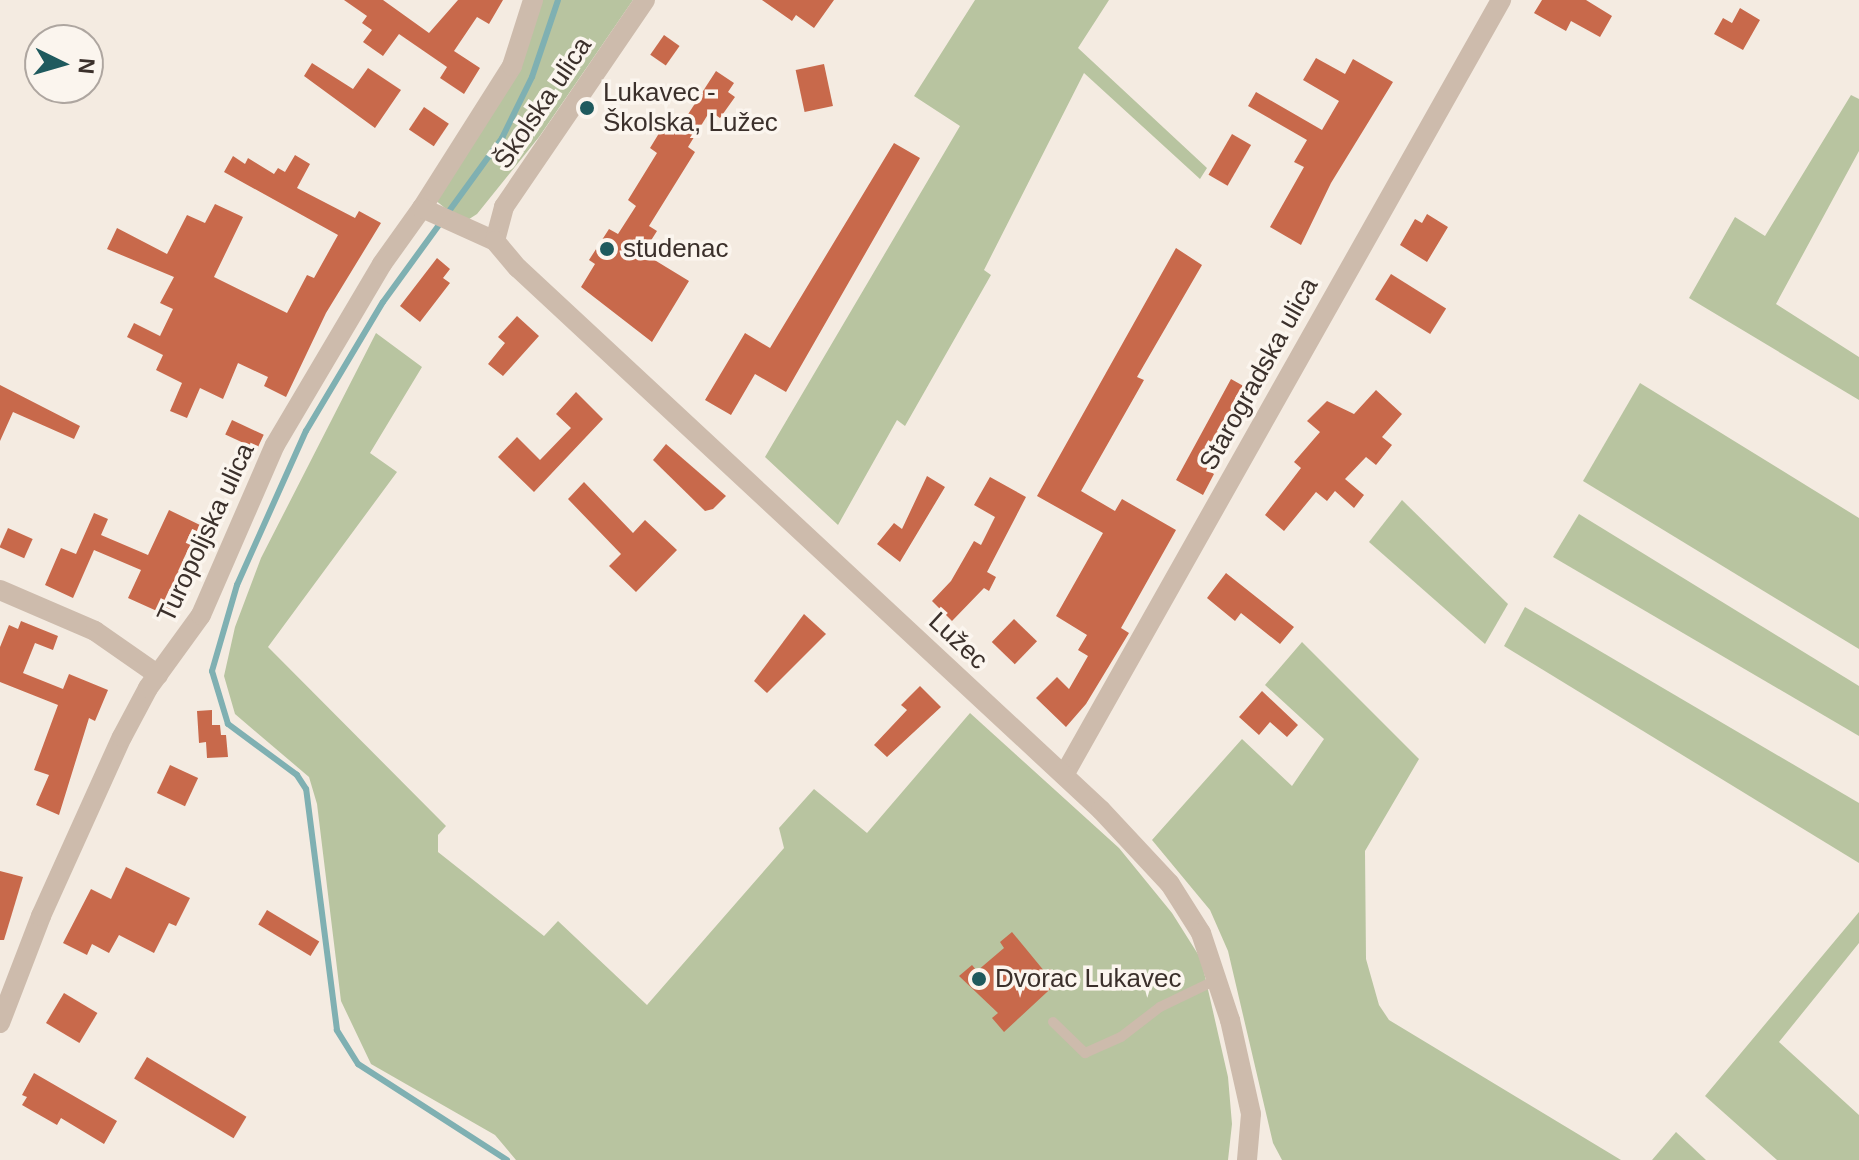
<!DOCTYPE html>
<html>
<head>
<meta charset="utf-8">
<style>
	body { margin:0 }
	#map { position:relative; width:1859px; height:1160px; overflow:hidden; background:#f4ebe1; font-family:Helvetica,sans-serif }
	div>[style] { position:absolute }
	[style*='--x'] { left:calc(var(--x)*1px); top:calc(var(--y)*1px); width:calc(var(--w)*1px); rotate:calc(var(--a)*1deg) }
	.green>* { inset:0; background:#b8c4a0 }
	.stream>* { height:6px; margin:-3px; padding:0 3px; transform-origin:3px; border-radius:3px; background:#7fb0b2 }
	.building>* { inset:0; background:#c8694b; transform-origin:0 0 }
	.service>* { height:10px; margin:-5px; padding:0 5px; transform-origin:5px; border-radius:5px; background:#cdbbac }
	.minor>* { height:20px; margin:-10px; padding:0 10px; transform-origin:10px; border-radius:10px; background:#cdbbac }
	.tertiary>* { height:20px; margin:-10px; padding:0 10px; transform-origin:10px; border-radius:10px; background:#cdbbac }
	.dots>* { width:22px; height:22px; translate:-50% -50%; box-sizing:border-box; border:4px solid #fbf5ee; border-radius:50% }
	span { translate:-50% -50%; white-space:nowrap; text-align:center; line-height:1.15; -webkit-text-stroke:7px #fbf5ee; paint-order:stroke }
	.poi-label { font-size:26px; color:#3b302b }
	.left { translate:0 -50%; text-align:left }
	.street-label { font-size:26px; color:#3b302b }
	.north { position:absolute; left:24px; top:24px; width:80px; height:80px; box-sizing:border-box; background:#fbf5ee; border:2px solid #aea6a0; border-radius:50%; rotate:95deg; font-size:22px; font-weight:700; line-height:32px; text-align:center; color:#3b302b }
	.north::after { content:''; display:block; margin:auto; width:28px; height:36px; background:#1f5a5e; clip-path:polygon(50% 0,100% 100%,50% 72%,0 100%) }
</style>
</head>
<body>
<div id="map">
	<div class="green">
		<div style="clip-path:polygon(540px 0,633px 0,539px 137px,477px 214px,463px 223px,434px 199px,508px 89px)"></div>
		<div style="clip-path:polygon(975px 0,1109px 0,1078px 48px,1207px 168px,1200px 179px,1084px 73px,984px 270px,991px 275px,905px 426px,897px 420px,838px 525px,765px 457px,960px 126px,914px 96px)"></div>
		<div style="clip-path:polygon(1851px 95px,1859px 99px,1859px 151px,1776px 304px,1859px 357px,1859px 400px,1689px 298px,1735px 217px,1765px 236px)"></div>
		<div style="clip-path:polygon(376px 333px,422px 367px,370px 453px,397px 472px,268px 647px,446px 826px,438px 835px,438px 852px,544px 936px,558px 921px,647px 1005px,784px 848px,779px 828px,814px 789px,867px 833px,970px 713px,1119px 848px,1172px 913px,1201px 959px,1228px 1077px,1232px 1124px,1228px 1160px,516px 1160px,495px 1135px,371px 1064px,341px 1001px,317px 804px,309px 777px,235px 714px,224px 676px,235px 627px,261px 558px)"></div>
		<div style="clip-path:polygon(1640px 383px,1859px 518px,1859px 649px,1583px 481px)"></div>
		<div style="clip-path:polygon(1402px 500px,1508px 604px,1485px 644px,1369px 542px)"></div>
		<div style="clip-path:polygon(1579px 514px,1859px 686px,1859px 736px,1553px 557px)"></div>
		<div style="clip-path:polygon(1525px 607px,1859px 803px,1859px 863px,1504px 646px)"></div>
		<div style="clip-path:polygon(1302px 642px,1419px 759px,1365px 851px,1366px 959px,1379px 1005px,1389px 1020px,1621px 1160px,1282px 1160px,1273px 1143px,1228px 951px,1210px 910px,1152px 840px,1242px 739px,1292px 786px,1324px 739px,1265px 685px)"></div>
		<div style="clip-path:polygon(1859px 912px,1859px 943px,1779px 1042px,1859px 1115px,1859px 1160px,1777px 1160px,1705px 1096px)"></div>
		<div style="clip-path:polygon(1676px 1132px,1706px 1160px,1652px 1160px)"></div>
	</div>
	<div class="stream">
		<div style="--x:507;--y:1160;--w:177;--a:-147.2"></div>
		<div style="--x:358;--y:1064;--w:40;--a:-122"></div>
		<div style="--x:337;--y:1030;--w:243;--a:-97.3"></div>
		<div style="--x:306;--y:789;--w:17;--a:-123"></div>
		<div style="--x:297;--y:775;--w:86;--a:-143.5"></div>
		<div style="--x:228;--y:724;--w:55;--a:-106.8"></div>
		<div style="--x:212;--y:671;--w:90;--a:-73.8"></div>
		<div style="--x:237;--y:585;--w:169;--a:-65.9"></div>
		<div style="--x:306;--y:431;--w:150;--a:-59.2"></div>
		<div style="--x:383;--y:302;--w:203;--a:-54"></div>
		<div style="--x:502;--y:138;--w:68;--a:-63.8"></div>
		<div style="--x:532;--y:77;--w:81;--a:-71.3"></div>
	</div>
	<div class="building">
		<div style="clip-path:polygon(344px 0,383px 0,429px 33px,458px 0,503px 0,489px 24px,477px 17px,454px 51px,480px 68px,464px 94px,440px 78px,447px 67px,399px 34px,383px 56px,363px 42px,372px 30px,362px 23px,367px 16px)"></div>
		<div style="clip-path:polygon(762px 0,834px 0,814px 28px,796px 15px,792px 21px)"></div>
		<div style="clip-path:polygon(1542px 0,1586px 0,1612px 16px,1600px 37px,1571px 21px,1566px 31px,1534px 13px)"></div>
		<div style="clip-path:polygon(1740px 8px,1760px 20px,1743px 50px,1714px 34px,1723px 18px,1732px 23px)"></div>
		<div style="left:664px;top:35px;width:19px;height:24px;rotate:35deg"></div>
		<div style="clip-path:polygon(1316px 58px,1345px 74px,1353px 59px,1393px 82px,1331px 183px,1301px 245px,1270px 227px,1304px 167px,1294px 162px,1307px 140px,1248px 106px,1256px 92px,1322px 130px,1339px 101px,1303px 80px)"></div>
		<div style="clip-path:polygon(312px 63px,353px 89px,368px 68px,401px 90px,375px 128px,304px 76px)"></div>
		<div style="left:824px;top:64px;width:43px;height:29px;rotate:78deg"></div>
		<div style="clip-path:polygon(716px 71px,734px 83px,728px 92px,735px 97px,720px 118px,710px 111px,688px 147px,695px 152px,649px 226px,657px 231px,643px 253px,689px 281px,652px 342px,581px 287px,595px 264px,589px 260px,609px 229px,618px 234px,636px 206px,628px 200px,657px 153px,650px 148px,661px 130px,667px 133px,676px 118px,683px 122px)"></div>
		<div style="left:424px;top:107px;width:30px;height:27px;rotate:34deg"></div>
		<div style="left:1232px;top:134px;width:22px;height:47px;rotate:30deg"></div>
		<div style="clip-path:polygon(894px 143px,920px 158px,786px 392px,755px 374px,731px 415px,705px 400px,745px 333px,770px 348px)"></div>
		<div style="clip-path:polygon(295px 155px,310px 164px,297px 188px,355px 218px,359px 211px,381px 223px,326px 313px,286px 397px,264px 386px,268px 377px,238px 363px,223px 399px,200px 388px,187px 418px,170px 411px,182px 383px,156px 370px,163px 355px,127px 337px,134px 323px,160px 336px,173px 309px,160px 303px,174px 277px,107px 249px,117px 228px,167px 254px,187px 215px,205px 223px,215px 204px,243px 217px,214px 277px,287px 313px,307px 275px,314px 278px,338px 235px,224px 172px,233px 156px,245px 164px,248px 158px,274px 174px,278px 168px,285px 172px)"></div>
		<div style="clip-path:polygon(1427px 214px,1448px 227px,1427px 262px,1400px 245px,1415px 219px,1422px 223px)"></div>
		<div style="clip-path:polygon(1176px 248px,1202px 265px,1137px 377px,1144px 380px,1081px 491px,1115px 511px,1122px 499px,1176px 530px,1121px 628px,1129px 633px,1086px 704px,1066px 727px,1036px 698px,1057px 677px,1069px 689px,1088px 656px,1078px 650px,1087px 635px,1056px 616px,1103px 533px,1037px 496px)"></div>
		<div style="clip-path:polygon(437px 258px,450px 269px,443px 278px,450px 283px,420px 322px,400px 306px)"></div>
		<div style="left:1391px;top:274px;width:65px;height:30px;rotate:32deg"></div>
		<div style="clip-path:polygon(517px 316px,539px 336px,503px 376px,488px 364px,505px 343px,498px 337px)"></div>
		<div style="clip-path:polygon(1231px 379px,1247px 388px,1243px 396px,1248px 399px,1209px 471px,1214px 474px,1203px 495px,1176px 480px)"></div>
		<div style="clip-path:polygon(0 385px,80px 426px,74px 439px,13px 412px,0 441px)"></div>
		<div style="clip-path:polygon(1376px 390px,1402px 414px,1382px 437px,1392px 445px,1376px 465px,1366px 457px,1345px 479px,1364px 495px,1354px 508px,1335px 491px,1327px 501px,1316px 492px,1284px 531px,1265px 515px,1301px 468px,1294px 462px,1320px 432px,1307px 421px,1327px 401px,1354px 414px)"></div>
		<div style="clip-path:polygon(576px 392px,603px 419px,534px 492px,498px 457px,517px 437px,540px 460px,571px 428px,556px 414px)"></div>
		<div style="left:232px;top:420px;width:35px;height:16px;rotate:25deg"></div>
		<div style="clip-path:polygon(666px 444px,726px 496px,713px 509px,705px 511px,653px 460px)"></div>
		<div style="clip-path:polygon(927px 476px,945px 487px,900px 562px,877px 544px,894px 523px,902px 529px)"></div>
		<div style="clip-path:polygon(990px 477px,1026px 497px,987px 572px,996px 577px,989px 591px,984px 588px,952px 621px,932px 601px,951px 581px,974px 541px,981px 545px,995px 517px,974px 505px)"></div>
		<div style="clip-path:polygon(584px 482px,633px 533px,645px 520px,677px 550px,636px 592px,609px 566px,621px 554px,568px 499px)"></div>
		<div style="clip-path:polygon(169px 510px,200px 525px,183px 560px,191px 564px,168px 616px,128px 598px,141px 570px,94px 550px,73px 598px,45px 585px,61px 548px,76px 554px,94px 513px,108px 519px,101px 535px,148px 555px)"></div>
		<div style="left:8px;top:528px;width:27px;height:21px;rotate:24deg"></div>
		<div style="clip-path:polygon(1226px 573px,1294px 627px,1280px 644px,1241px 613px,1235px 621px,1207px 598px)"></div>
		<div style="clip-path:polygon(804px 614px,826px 634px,767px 693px,754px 681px)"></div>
		<div style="left:1014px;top:619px;width:32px;height:32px;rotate:44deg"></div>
		<div style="clip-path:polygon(21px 621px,58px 636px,53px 650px,35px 643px,23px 673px,63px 689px,69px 674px,108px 690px,95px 721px,89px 718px,59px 815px,36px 805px,49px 775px,34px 770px,58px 705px,0 682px,0 647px,9px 625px,18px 629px)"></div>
		<div style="clip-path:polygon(920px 686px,941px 707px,887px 757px,874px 745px,907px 710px,901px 705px)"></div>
		<div style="clip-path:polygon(1262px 691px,1298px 725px,1287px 737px,1270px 722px,1259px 735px,1239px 717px)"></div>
		<div style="clip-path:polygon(212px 710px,212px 725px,220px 725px,221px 735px,226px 735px,228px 757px,207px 758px,206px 742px,199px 743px,197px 711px)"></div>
		<div style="left:170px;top:765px;width:31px;height:31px;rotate:25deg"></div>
		<div style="clip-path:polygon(126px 867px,190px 898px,176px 926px,169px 923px,154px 953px,119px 935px,109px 953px,92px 944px,87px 955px,63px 943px,91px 889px,111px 899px)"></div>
		<div style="clip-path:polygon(0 871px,23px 877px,4px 940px,0 940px)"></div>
		<div style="left:267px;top:910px;width:61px;height:17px;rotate:31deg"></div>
		<div style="clip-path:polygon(1012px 932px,1045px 972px,1050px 969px,1060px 980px,1004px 1032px,992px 1018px,998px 1013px,959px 976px,972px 965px,977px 971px,1004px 948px,1000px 942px)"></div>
		<div style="left:64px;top:993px;width:39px;height:35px;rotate:31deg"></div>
		<div style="left:147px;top:1057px;width:116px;height:25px;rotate:31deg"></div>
		<div style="clip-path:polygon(34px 1073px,117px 1121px,104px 1144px,61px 1118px,57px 1125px,22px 1105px,27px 1097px,22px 1095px)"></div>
	</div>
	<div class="service">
		<div style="--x:1053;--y:1022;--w:45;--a:44.1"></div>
		<div style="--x:1085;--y:1053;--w:39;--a:-24"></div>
		<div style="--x:1121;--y:1037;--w:49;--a:-37.6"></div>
		<div style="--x:1160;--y:1007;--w:64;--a:-25.8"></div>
	</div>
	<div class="minor">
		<div style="--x:422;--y:208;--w:168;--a:-57.6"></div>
		<div style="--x:512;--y:66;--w:69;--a:-72.3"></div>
		<div style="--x:0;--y:590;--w:103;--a:23.3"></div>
		<div style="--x:95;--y:631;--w:77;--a:34.9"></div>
		<div style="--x:1064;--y:775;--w:890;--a:-60.58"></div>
		<div style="--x:0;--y:1023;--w:115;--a:-69"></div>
		<div style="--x:41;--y:916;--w:196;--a:-65.7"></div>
		<div style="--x:122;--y:737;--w:55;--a:-62"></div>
		<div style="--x:148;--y:688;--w:90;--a:-54"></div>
		<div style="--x:201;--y:615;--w:185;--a:-66.5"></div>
		<div style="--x:275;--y:445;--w:210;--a:-59.4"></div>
		<div style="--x:382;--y:264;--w:69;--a:-54.5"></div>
		<div style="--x:422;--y:208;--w:80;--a:24.3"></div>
	</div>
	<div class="tertiary">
		<div style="--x:645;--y:0;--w:250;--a:124.3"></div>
		<div style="--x:504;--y:207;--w:35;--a:105"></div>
		<div style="--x:495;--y:241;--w:35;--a:50"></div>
		<div style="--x:518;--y:268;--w:796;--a:42.91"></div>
		<div style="--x:1101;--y:810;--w:101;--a:47"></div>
		<div style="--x:1170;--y:884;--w:58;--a:57.7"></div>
		<div style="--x:1201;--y:933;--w:92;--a:71.6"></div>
		<div style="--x:1230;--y:1020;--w:96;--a:77.4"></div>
		<div style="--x:1251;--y:1114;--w:46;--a:95"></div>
	</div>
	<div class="dots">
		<div style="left:587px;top:108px;background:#1f5a5e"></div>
		<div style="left:607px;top:249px;background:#1f5a5e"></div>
		<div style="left:979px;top:979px;background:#1f5a5e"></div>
	</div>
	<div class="poi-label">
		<span class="left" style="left:603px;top:108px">Lukavec -<br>Školska, Lužec</span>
		<span class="left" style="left:623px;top:249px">studenac</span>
		<span class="left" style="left:995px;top:979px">Dvorac Lukavec</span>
	</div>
	<div class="street-label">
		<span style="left:543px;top:103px;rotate:-56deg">Školska ulica</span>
		<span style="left:1259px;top:374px;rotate:-61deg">Starogradska ulica</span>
		<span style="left:206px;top:533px;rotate:-65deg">Turopoljska ulica</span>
		<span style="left:958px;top:641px;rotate:43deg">Lužec</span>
	</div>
	<div class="north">N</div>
</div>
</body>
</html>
